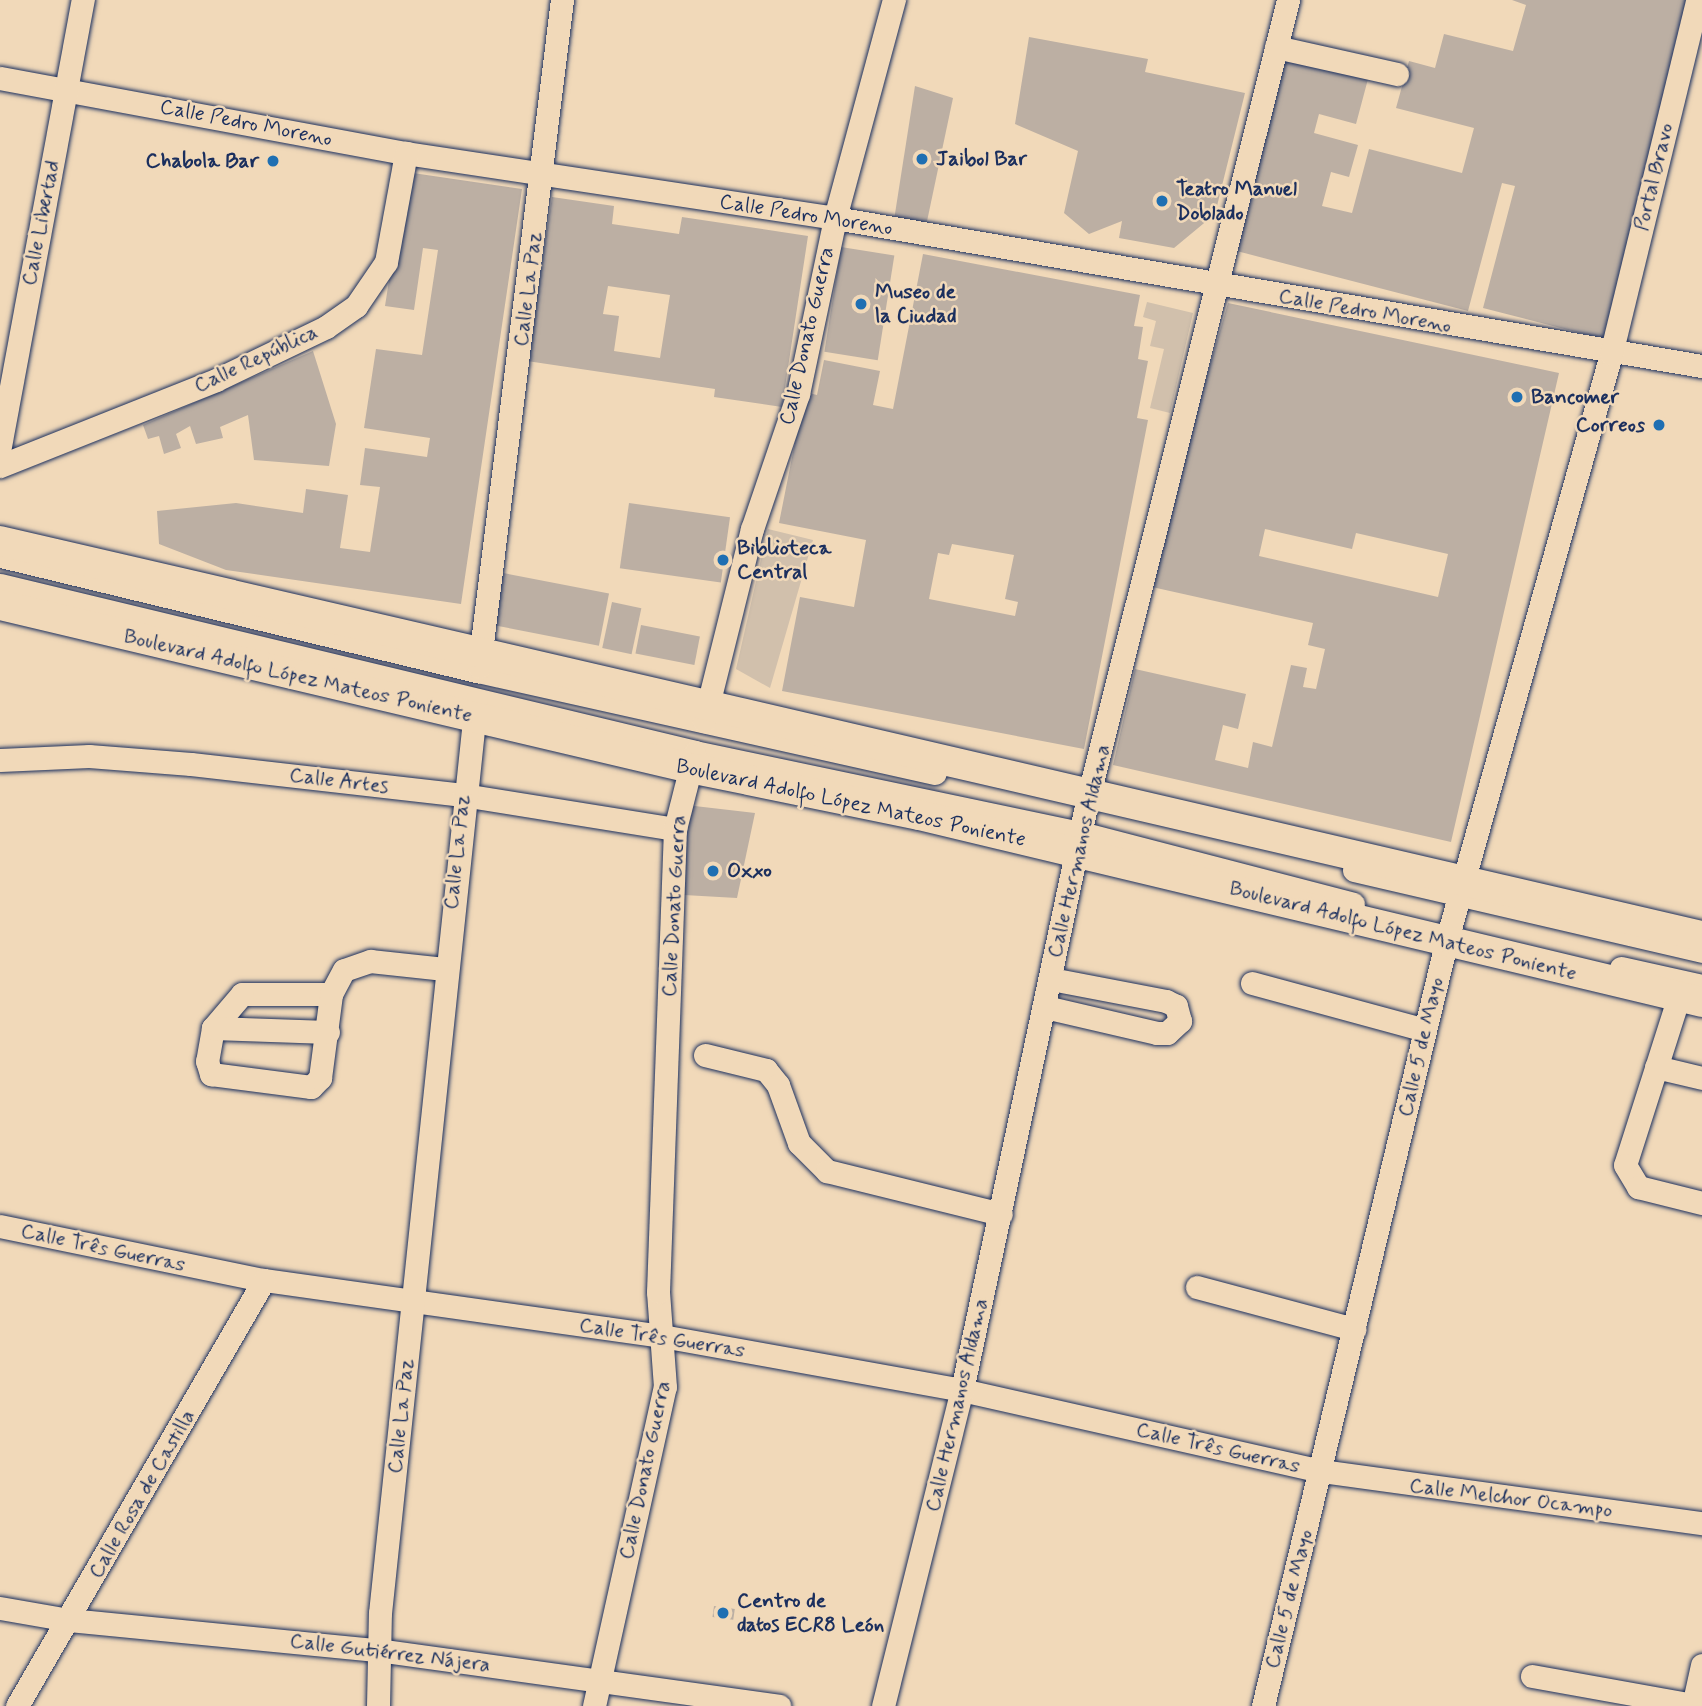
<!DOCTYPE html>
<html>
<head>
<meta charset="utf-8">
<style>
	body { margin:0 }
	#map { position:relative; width:1702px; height:1706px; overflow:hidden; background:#f1d9b9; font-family:Mynerve,sans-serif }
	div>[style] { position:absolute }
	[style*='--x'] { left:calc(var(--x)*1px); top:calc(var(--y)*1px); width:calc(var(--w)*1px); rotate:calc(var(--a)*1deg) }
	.green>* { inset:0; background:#d1c0ac }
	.building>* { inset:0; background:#bcafa3; transform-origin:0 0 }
	.roads { filter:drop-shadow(0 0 2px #1b2f5e) drop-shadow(0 0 2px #1b2f5e) }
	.minor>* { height:23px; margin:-11.5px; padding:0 11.5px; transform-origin:11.5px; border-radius:11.5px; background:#f1d9b9 }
	.major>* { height:30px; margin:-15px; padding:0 15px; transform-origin:15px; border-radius:15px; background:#f1d9b9 }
	.dots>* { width:19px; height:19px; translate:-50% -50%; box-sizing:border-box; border:4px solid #f1d9b9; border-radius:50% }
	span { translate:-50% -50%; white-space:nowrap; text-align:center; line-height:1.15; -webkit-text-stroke:5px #f1d9b9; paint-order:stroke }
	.street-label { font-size:21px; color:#1b2f5e }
	.poi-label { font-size:21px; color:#1b2f5e; font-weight:700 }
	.left { translate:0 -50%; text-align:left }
	.right { translate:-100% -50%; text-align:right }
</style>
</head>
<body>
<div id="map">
	<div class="green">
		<div style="clip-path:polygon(1147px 302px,1193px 313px,1170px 413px,1150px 408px,1164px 349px,1150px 346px,1156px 321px,1143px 317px)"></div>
		<div style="clip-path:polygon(768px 529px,813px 540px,770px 688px,736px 669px)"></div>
	</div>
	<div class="building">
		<div style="clip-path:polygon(1512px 0,1693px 0,1603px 339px,1483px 308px,1515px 186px,1502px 183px,1468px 311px,1229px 249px,1280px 56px,1368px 79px,1356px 124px,1319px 114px,1314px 133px,1358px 145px,1349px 177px,1331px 172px,1322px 206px,1352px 213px,1369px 149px,1462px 173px,1474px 128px,1396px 108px,1409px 61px,1435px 68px,1444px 34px,1513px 51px,1526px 5px)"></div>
		<div style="clip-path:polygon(1029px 37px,1148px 59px,1145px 72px,1245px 93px,1215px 214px,1174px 248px,1119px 238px,1122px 221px,1089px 234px,1064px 213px,1078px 151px,1015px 124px)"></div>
		<div style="clip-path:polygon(915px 86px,953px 98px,926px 226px,894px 220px)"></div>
		<div style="clip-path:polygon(406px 172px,522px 189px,461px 604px,226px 570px,159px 544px,157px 511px,236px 503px,303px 513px,306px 489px,348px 495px,340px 548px,370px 552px,380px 487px,360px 485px,365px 448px,427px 457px,430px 438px,364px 428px,376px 349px,422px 355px,438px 250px,423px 248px,414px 310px,385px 306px)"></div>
		<div style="clip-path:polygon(evenodd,552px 197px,614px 206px,612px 224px,679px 234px,682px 217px,808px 236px,782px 407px,714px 397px,715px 389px,527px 361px,552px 197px,608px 286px,670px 295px,660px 358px,614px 351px,619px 316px,603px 314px,608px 286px)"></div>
		<div style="left:841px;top:247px;width:54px;height:106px;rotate:9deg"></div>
		<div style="clip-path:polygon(evenodd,923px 254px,1140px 295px,1134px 326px,1143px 327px,1138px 359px,1148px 361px,1137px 418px,1148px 420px,1084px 749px,782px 691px,800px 597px,854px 607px,866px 540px,779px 523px,805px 392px,817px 395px,824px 360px,880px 371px,873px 405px,893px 409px,923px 254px,952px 544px,1014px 555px,1005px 599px,1018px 602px,1015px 616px,929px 599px,938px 553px,949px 555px,952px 544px)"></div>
		<div style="clip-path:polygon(evenodd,1228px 303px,1559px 373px,1451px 842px,1113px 765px,1135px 669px,1246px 694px,1238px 729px,1223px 725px,1215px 760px,1248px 768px,1253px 742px,1272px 747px,1291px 665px,1307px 668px,1303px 687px,1316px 689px,1325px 649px,1308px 645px,1313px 623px,1152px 587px,1176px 482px,1228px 303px,1265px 529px,1352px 549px,1356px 533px,1448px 554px,1438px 597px,1259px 556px,1265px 529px)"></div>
		<div style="clip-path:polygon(313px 351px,336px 424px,329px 466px,254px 460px,248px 415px,220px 427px,223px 438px,196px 444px,190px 426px,176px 434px,181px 448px,164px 454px,159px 436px,148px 439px,143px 425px)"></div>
		<div style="left:629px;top:503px;width:102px;height:66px;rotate:8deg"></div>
		<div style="left:503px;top:573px;width:108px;height:53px;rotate:11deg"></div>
		<div style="left:612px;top:602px;width:30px;height:47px;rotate:12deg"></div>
		<div style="left:641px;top:625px;width:60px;height:29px;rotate:11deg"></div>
		<div style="clip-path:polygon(686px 805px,755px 813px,737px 898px,684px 895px)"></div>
		<div style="left:714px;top:1606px;width:21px;height:11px;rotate:8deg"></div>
	</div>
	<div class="roads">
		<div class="minor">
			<div style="--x:1276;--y:47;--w:124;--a:12.6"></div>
			<div style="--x:0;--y:78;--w:413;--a:10.5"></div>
			<div style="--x:406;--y:153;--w:434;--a:8.6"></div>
			<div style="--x:835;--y:218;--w:880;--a:9.69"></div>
			<div style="--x:0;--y:446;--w:454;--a:-79.5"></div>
			<div style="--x:0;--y:466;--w:232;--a:-21.7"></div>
			<div style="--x:216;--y:380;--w:122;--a:-25.7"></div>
			<div style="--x:326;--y:327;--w:37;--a:-35"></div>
			<div style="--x:356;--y:306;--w:53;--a:-55.7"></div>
			<div style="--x:386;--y:262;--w:111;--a:-79.6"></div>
			<div style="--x:1;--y:556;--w:491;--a:13.6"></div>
			<div style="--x:478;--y:671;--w:468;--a:12.6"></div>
			<div style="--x:0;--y:585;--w:715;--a:13.51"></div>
			<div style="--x:695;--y:752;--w:394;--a:11.9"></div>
			<div style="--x:1081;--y:833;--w:281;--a:14.6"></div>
			<div style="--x:479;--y:667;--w:672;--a:-82.91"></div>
			<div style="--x:704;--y:721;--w:198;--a:-76"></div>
			<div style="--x:752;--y:529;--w:143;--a:-71.2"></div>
			<div style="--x:798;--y:394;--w:180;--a:-78.1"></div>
			<div style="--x:835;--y:218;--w:226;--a:-74.9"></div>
			<div style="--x:0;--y:760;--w:89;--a:-2.6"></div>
			<div style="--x:89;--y:756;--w:102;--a:4.5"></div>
			<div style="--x:191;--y:764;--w:274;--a:6.5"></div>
			<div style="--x:463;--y:795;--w:215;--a:9.1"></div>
			<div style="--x:1354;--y:870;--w:357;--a:13.1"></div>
			<div style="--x:1621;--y:968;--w:83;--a:12.5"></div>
			<div style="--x:1252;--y:983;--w:179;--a:15.2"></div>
			<div style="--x:331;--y:994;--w:89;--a:180"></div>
			<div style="--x:242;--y:994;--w:45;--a:130.5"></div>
			<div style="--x:213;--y:1028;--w:34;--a:100"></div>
			<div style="--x:207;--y:1061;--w:14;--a:73"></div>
			<div style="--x:211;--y:1074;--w:101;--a:7.4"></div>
			<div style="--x:311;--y:1087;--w:13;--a:-45"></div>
			<div style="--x:320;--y:1078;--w:85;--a:-82.5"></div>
			<div style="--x:331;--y:994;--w:27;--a:-62"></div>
			<div style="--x:344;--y:970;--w:28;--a:-19"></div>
			<div style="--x:370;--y:961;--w:75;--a:6.1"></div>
			<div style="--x:1679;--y:996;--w:177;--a:107.7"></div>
			<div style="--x:1625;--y:1165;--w:26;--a:59"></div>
			<div style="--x:1638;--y:1187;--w:66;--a:14"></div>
			<div style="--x:1045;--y:1007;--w:115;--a:13.1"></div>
			<div style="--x:1157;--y:1033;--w:10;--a:0"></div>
			<div style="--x:1167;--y:1033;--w:18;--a:-43"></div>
			<div style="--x:1180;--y:1021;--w:16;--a:-105"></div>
			<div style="--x:1176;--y:1006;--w:11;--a:-153"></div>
			<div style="--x:1166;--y:1001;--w:117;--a:-169.2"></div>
			<div style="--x:213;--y:1028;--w:115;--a:2"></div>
			<div style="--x:705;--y:1055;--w:63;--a:13.8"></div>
			<div style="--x:766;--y:1070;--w:19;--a:51"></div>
			<div style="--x:778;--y:1085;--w:62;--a:70.1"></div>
			<div style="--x:799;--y:1143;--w:40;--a:45"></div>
			<div style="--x:827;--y:1171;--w:179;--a:13.9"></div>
			<div style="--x:1656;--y:1067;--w:47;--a:13.4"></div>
			<div style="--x:0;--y:1226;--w:269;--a:11.6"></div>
			<div style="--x:264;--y:1280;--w:402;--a:8"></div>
			<div style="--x:662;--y:1336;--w:305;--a:10.2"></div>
			<div style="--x:962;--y:1390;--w:368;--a:12.7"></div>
			<div style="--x:1321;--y:1471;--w:385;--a:7.8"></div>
			<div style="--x:1197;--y:1287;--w:163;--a:15"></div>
			<div style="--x:0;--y:1608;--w:70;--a:9.9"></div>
			<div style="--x:69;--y:1620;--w:309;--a:5.6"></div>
			<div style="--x:377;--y:1650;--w:406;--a:7.9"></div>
			<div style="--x:1532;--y:1676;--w:164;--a:10.2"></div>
			<div style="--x:17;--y:1706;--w:492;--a:-59.9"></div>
			<div style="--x:378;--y:1706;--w:93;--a:-88.8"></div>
			<div style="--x:380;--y:1613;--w:917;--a:-83.99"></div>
			<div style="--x:594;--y:1706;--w:327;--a:-77.5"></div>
			<div style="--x:665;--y:1387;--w:95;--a:-94.2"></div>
			<div style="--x:658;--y:1292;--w:463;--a:-87.9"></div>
			<div style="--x:675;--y:829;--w:77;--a:-75.8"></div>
			<div style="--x:883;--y:1706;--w:326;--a:-76"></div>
			<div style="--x:962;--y:1390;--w:597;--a:-78.01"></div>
			<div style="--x:1086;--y:806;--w:831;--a:-75.93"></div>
			<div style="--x:1263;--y:1706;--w:785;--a:-76.51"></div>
			<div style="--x:1446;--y:943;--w:612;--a:-74.35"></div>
			<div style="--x:1611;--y:354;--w:364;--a:-76.3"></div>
			<div style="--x:1693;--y:1706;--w:42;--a:-77.6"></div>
		</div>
		<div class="major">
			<div style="--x:0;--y:541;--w:1747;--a:13.07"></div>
			<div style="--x:0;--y:605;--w:709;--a:13.29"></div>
			<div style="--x:690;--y:768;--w:234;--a:11.6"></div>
			<div style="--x:919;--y:815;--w:805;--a:13.43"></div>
		</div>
	</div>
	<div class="dots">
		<div style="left:922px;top:159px;background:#1f6fb2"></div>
		<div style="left:273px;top:161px;background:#1f6fb2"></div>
		<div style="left:1162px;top:201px;background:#1f6fb2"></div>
		<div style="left:861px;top:304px;background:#1f6fb2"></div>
		<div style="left:1517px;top:397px;background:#1f6fb2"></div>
		<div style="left:1659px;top:425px;background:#1f6fb2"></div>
		<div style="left:723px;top:560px;background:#1f6fb2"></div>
		<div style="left:713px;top:871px;background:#1f6fb2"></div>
		<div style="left:723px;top:1613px;background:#1f6fb2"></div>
	</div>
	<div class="street-label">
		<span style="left:246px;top:123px;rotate:11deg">Calle Pedro Moreno</span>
		<span style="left:1654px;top:177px;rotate:-76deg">Portal Bravo</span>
		<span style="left:806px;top:215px;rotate:9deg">Calle Pedro Moreno</span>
		<span style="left:41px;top:223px;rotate:-79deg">Calle Libertad</span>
		<span style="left:528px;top:289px;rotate:-83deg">Calle La Paz</span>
		<span style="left:1365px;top:311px;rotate:10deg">Calle Pedro Moreno</span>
		<span style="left:807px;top:336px;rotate:-77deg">Calle Donato Guerra</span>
		<span style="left:256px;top:359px;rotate:-25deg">Calle República</span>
		<span style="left:298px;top:676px;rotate:13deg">Boulevard Adolfo López Mateos Poniente</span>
		<span style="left:339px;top:781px;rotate:7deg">Calle Artes</span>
		<span style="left:851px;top:803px;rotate:12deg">Boulevard Adolfo López Mateos Poniente</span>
		<span style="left:1079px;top:851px;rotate:-77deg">Calle Hermanos Aldama</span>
		<span style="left:457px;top:852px;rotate:-84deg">Calle La Paz</span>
		<span style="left:674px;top:906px;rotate:-87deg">Calle Donato Guerra</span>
		<span style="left:1403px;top:931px;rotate:14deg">Boulevard Adolfo López Mateos Poniente</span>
		<span style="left:1421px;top:1047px;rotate:-77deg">Calle 5 de Mayo</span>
		<span style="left:103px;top:1248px;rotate:12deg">Calle Três Guerras</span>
		<span style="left:662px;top:1338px;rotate:9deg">Calle Três Guerras</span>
		<span style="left:957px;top:1405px;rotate:-77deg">Calle Hermanos Aldama</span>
		<span style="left:401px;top:1416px;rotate:-84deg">Calle La Paz</span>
		<span style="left:1218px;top:1448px;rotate:13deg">Calle Três Guerras</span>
		<span style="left:645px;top:1470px;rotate:-78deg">Calle Donato Guerra</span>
		<span style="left:142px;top:1494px;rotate:-60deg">Calle Rosa de Castilla</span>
		<span style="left:1511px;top:1498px;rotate:7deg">Calle Melchor Ocampo</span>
		<span style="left:1289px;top:1599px;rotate:-76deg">Calle 5 de Mayo</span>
		<span style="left:390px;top:1653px;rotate:7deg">Calle Gutiérrez Nájera</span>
	</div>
	<div class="poi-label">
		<span class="left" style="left:936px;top:159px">Jaibol Bar</span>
		<span class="right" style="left:259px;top:161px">Chabola Bar</span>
		<span class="left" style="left:1176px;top:201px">Teatro Manuel<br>Doblado</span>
		<span class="left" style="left:875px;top:304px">Museo de<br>la Ciudad</span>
		<span class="left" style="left:1531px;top:397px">Bancomer</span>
		<span class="right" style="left:1645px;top:425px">Correos</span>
		<span class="left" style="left:737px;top:560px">Biblioteca<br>Central</span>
		<span class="left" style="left:727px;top:871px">Oxxo</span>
		<span class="left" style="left:737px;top:1613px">Centro de<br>datos ECR8 León</span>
	</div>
</div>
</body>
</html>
